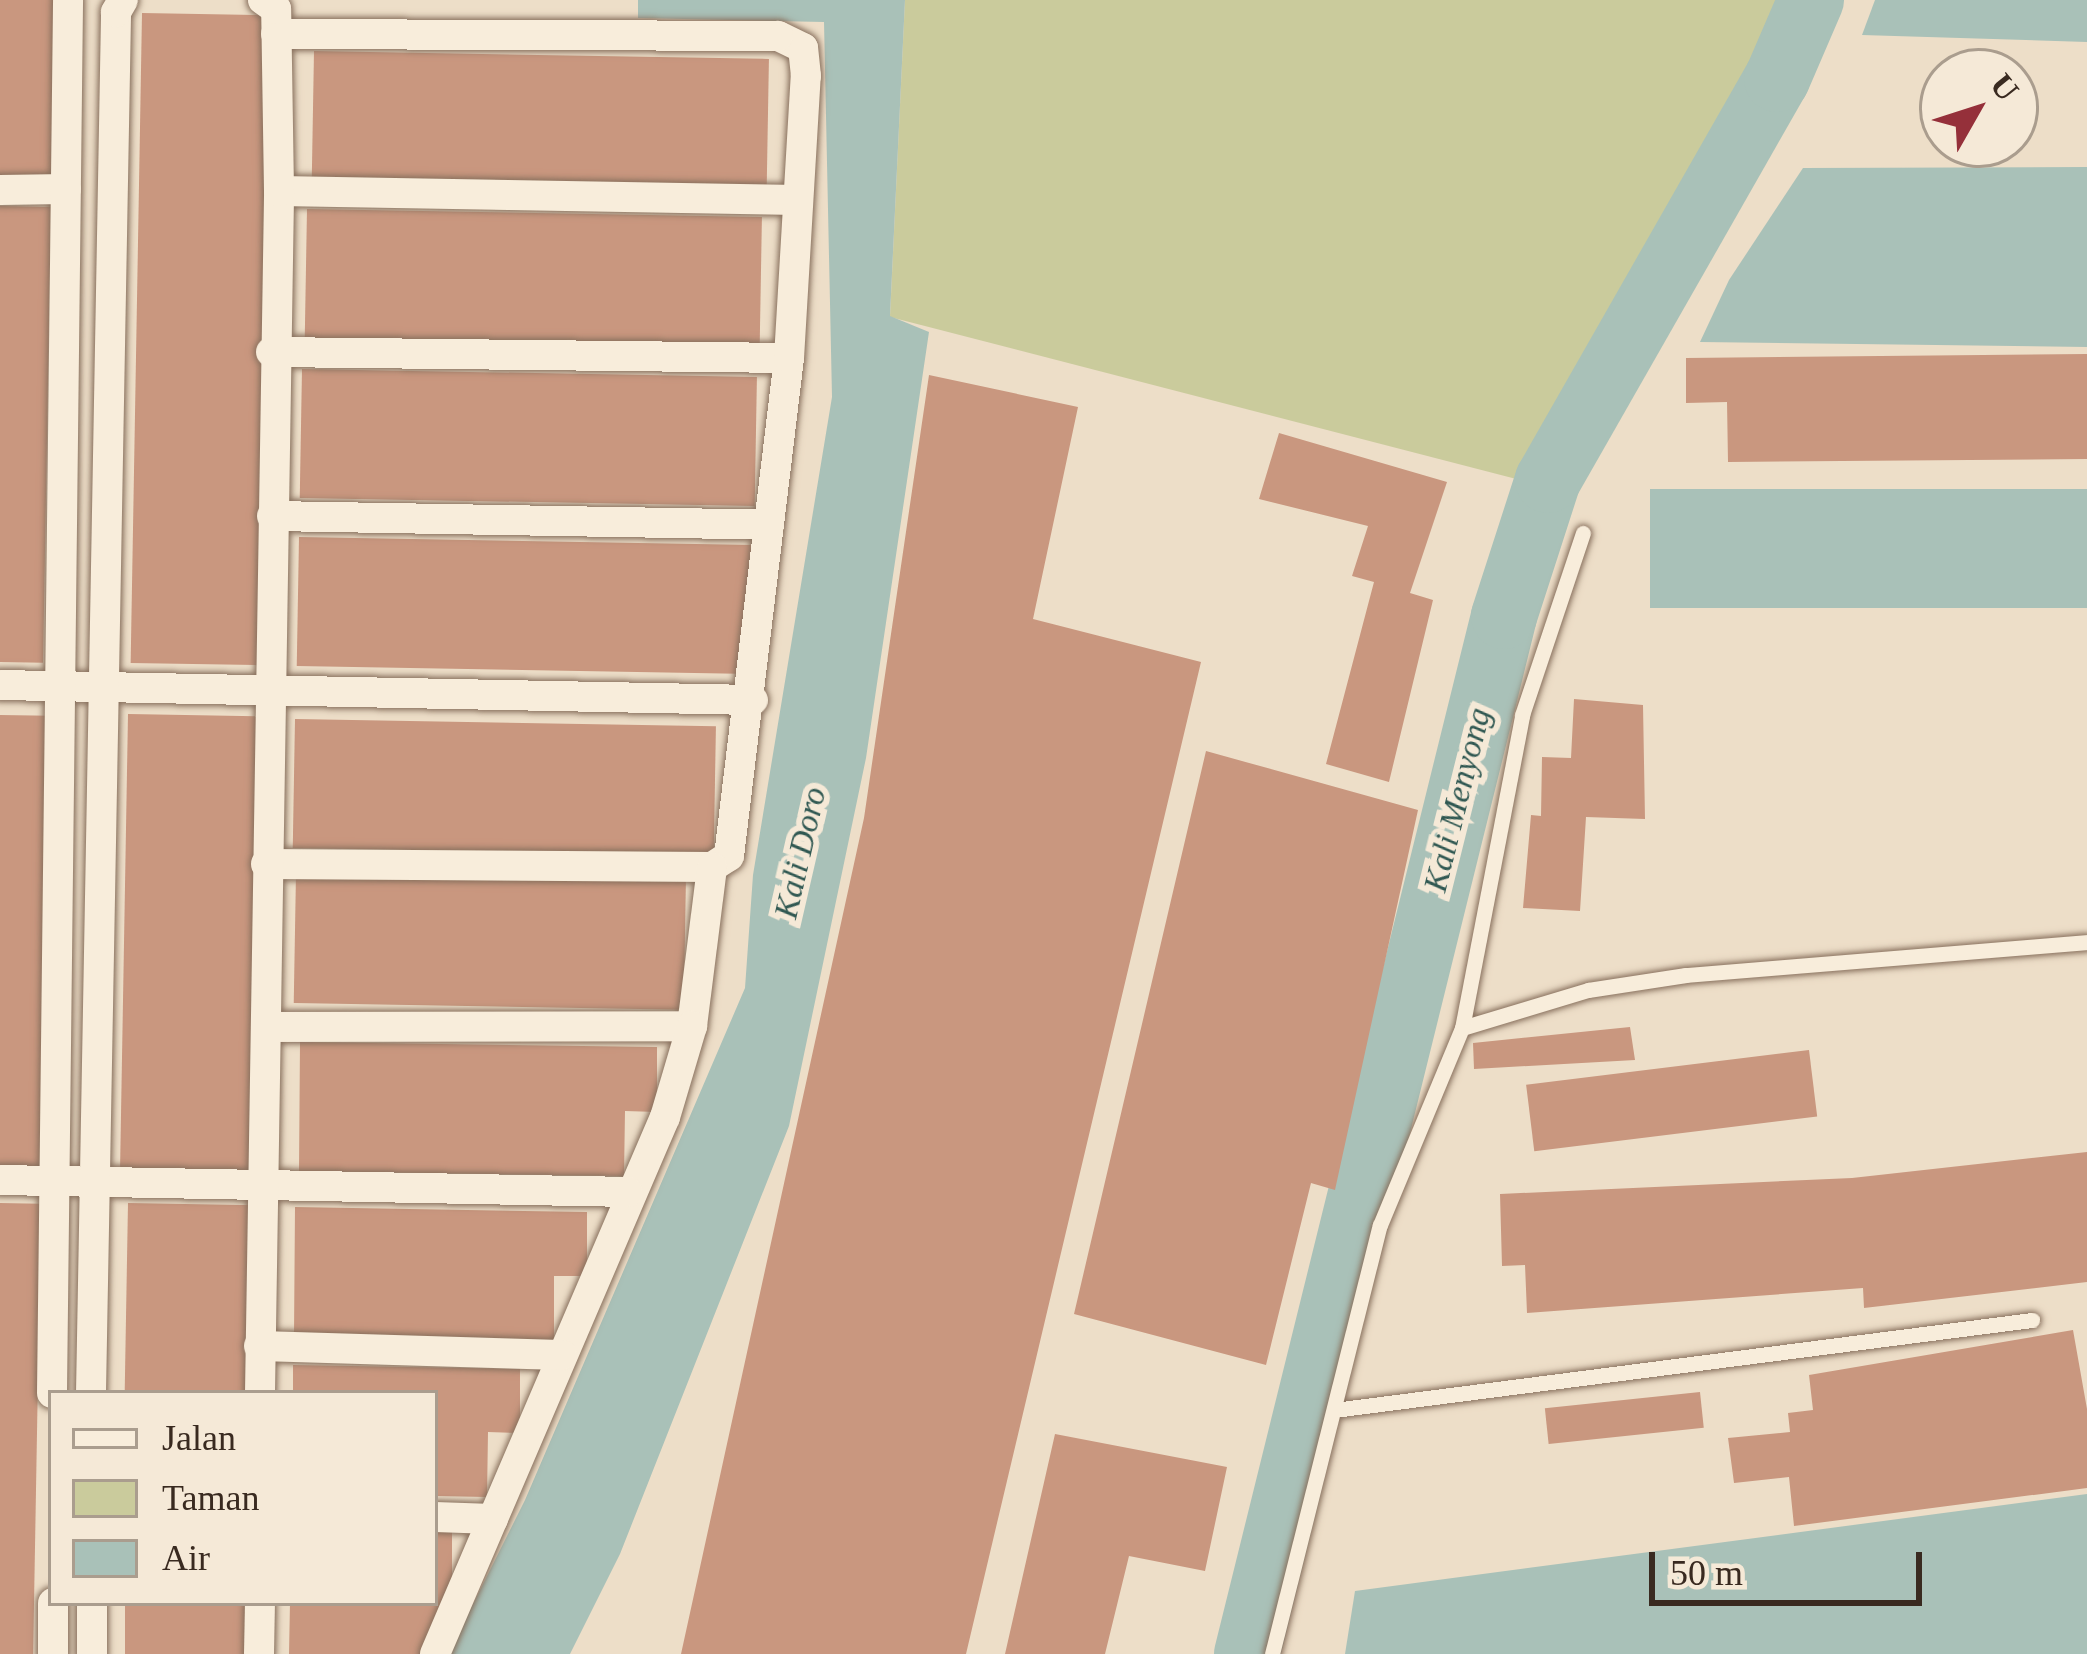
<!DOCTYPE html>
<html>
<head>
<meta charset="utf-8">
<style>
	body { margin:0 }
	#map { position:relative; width:2087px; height:1654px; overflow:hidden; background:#eddec8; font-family:"Times New Roman",serif }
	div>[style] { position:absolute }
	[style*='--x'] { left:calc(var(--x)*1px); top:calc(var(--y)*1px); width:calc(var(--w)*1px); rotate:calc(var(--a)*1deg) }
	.green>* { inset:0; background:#cacb9c }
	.water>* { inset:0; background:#a9c1b8; transform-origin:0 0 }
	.river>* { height:66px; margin:-33px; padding:0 33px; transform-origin:33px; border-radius:33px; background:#a9c1b8 }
	.building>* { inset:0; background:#c9977f; transform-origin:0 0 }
	.roads { filter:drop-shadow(0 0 3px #88705d) drop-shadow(0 0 3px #88705d) }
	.service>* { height:15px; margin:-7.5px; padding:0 7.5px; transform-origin:7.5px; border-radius:7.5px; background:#f8eddb }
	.minor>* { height:30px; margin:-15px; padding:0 15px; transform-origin:15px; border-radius:15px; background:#f8eddb }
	span { translate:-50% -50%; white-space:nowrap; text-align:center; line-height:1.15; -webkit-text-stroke:12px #f5e9d7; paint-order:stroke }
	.water-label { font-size:33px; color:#305852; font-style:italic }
	.legend { position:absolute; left:48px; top:1390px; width:390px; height:216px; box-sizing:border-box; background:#f5e9d7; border:3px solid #aa9d8e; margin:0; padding:15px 21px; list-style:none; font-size:36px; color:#392a20 }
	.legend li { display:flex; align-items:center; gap:24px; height:60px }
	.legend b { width:60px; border:3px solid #aa9d8e }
	.north { position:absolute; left:1919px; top:48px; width:120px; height:120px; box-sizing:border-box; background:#f5e9d7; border:3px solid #aa9d8e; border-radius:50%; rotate:51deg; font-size:33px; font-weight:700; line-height:48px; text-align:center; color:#392a20 }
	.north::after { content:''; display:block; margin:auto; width:42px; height:54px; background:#95303a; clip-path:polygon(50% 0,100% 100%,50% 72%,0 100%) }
	.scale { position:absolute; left:1649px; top:1552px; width:273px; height:54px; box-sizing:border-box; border:6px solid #392a20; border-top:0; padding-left:15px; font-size:36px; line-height:42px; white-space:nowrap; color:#392a20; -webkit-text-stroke:9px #f5e9d7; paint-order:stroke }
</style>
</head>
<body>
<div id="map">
	<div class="green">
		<div style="clip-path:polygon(905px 0,1788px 0,1524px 481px,890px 317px)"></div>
	</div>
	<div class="water">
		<div style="clip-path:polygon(638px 0,905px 0,890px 316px,929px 332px,866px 758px,789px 1126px,620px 1554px,570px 1654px,448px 1654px,525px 1500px,745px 988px,753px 875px,832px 397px,824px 22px,638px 18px)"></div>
		<div style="clip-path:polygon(1875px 0,2087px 0,2087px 42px,1862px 35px)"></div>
		<div style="clip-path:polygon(2087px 167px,2087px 347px,1700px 342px,1729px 280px,1803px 168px)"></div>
		<div style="left:2087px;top:489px;width:119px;height:437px;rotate:90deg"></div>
		<div style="clip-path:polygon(2087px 1494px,2087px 1654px,1345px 1654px,1355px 1591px)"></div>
	</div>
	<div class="river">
		<div style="--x:1247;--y:1654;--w:1069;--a:-76.09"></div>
		<div style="--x:1504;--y:616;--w:143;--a:-72.1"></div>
		<div style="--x:1548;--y:480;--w:462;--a:-60.3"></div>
		<div style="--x:1777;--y:79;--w:86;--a:-66.7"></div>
	</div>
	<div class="building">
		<div style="left:0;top:0;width:57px;height:178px"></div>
		<div style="left:142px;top:13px;width:129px;height:650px;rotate:1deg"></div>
		<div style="left:314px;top:51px;width:455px;height:128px;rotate:1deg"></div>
		<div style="left:0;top:206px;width:51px;height:456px;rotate:1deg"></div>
		<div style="left:307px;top:209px;width:455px;height:129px;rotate:1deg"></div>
		<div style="clip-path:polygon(2087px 354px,2087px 459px,1728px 462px,1727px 402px,1686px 403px,1686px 358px)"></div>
		<div style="left:302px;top:369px;width:455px;height:129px;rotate:1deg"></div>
		<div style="clip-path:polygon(929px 375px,1078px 407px,1033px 619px,1201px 662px,966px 1654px,681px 1654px,864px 818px)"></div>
		<div style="clip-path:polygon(1279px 433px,1447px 482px,1410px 593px,1433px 600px,1389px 782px,1326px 764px,1374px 582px,1352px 576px,1368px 526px,1259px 499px)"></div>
		<div style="left:299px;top:537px;width:455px;height:129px;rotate:1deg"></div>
		<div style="clip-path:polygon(1574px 699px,1643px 705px,1645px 819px,1586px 817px,1580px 911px,1523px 908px,1531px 815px,1541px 816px,1542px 757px,1571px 758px)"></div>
		<div style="left:128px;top:714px;width:129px;height:455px;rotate:1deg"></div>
		<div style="left:0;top:715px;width:50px;height:455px;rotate:1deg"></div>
		<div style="left:295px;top:719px;width:421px;height:129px;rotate:1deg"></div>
		<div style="clip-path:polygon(1206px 751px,1418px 810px,1335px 1190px,1311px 1183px,1266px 1365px,1074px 1314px)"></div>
		<div style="left:296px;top:873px;width:390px;height:130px;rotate:1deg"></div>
		<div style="clip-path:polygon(1630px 1027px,1635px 1060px,1474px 1069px,1473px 1043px)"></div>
		<div style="clip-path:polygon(300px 1042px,657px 1047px,657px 1112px,625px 1111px,624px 1176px,299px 1171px)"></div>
		<div style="left:1809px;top:1050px;width:67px;height:285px;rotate:83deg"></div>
		<div style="clip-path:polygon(2087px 1152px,2087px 1282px,1864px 1308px,1863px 1288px,1527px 1313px,1525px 1265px,1502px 1266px,1500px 1194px,1852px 1178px)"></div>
		<div style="left:0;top:1203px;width:41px;height:451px;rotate:1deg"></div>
		<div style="left:128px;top:1203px;width:129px;height:190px;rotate:1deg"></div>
		<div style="clip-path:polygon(295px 1207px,587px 1212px,587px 1276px,554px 1276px,554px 1340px,294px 1336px)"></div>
		<div style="clip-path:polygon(2073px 1330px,2087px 1409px,2087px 1488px,1794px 1526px,1789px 1477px,1734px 1483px,1728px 1438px,1790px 1432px,1788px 1413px,1813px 1410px,1809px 1375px)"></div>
		<div style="clip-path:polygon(293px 1365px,520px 1369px,520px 1433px,488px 1432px,487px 1497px,435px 1496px,435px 1393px,293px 1393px)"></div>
		<div style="left:1700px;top:1392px;width:36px;height:156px;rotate:84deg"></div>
		<div style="clip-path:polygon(1055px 1434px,1227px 1467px,1205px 1571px,1129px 1556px,1105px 1654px,1005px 1654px)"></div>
		<div style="clip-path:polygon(435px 1531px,452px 1531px,452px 1596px,422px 1654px,289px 1654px,290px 1603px,435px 1603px)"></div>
		<div style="left:125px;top:1603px;width:129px;height:51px"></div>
	</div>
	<div class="roads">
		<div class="service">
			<div style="--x:1462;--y:1028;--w:132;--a:-16.8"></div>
			<div style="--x:1588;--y:990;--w:99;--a:-8.7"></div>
			<div style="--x:1686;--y:975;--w:402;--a:-4.7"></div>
			<div style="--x:1334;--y:1410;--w:704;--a:-7.35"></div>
			<div style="--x:1272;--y:1654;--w:442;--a:-75.9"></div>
			<div style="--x:1380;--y:1225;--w:213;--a:-67.4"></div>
			<div style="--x:1462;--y:1028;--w:319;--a:-79.1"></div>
			<div style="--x:1522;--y:715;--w:192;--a:-71.5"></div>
		</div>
		<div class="minor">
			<div style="--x:0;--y:190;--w:66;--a:-0.9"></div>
			<div style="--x:279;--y:191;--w:519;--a:0.99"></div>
			<div style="--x:271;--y:352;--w:518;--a:0.66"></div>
			<div style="--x:272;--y:516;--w:497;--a:1"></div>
			<div style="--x:0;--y:685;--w:753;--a:1.14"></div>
			<div style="--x:266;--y:864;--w:446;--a:0.4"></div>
			<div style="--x:712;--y:867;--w:20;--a:-33"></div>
			<div style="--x:729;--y:856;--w:502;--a:-83.13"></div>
			<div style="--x:789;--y:358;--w:283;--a:-86.6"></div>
			<div style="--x:806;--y:76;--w:28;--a:-96"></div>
			<div style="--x:803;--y:48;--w:28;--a:-154"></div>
			<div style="--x:778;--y:36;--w:502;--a:-179.77"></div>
			<div style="--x:692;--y:1026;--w:160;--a:-82.8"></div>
			<div style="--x:271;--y:1027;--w:421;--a:-0.1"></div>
			<div style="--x:692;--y:1026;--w:95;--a:106.5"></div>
			<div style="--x:665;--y:1117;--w:584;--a:113.19"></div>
			<div style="--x:0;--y:1180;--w:628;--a:1.09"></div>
			<div style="--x:259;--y:1346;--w:303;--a:1.7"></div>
			<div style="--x:52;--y:1393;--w:1393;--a:-89.34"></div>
			<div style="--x:91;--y:1393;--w:1381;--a:-88.96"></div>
			<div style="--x:116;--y:12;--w:14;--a:-60"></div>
			<div style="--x:260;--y:1393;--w:1202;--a:-89.09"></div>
			<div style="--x:279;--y:191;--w:182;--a:-90.9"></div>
			<div style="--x:276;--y:9;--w:16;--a:-145"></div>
			<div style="--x:435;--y:1517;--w:58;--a:2"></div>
			<div style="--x:53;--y:1603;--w:51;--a:90"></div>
			<div style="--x:92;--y:1603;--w:51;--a:90"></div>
			<div style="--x:259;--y:1654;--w:51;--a:-88.9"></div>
		</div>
	</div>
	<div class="water-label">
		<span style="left:1458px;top:800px;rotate:-76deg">Kali Menyong</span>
		<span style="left:801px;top:853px;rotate:-77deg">Kali Doro</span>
	</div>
	<ul class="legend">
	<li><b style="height:15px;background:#f8eddb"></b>Jalan</li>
	<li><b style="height:33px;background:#cacb9c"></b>Taman</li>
	<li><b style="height:33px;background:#a9c1b8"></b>Air</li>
	</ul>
	<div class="north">U</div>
	<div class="scale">50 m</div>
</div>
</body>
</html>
